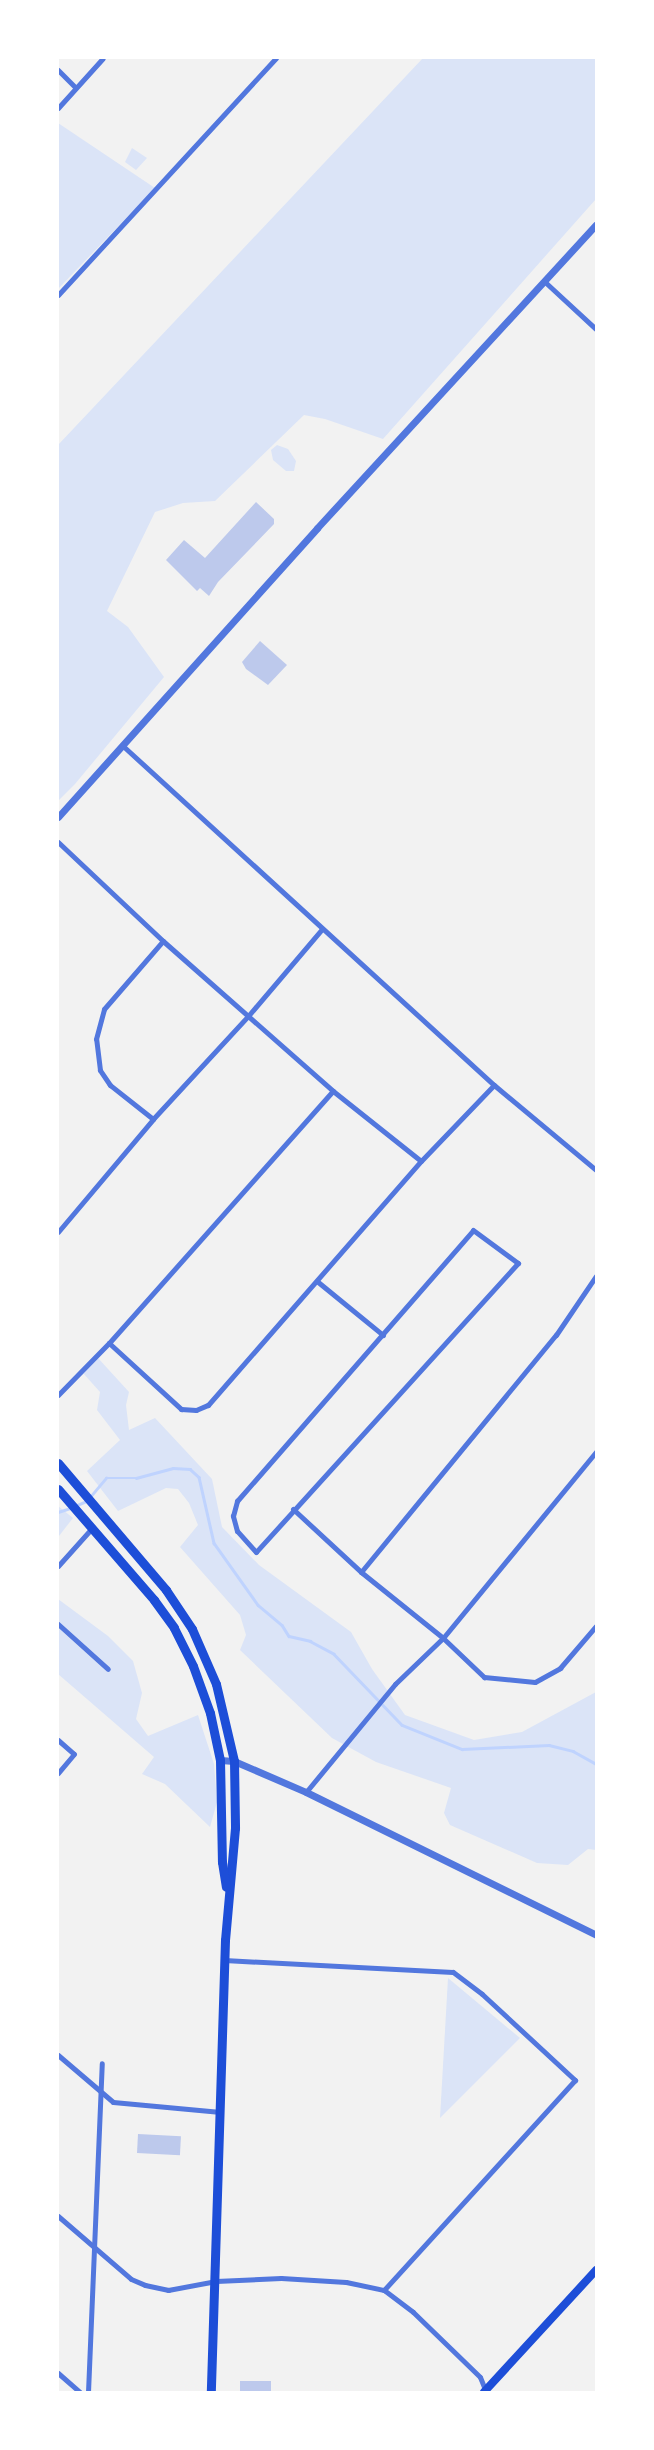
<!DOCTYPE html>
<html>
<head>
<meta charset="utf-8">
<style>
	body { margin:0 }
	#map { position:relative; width:654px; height:2450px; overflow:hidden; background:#f2f2f2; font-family:"Varela Round",sans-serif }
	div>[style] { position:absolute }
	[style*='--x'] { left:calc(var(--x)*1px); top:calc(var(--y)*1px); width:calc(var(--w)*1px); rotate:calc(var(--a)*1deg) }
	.green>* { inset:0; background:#dbe4f7 }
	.stream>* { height:2.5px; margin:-1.25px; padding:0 1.25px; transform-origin:1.25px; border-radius:1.25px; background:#bfd3fe }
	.building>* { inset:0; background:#bdc9ec; transform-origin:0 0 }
	.minor>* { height:5px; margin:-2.5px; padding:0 2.5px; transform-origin:2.5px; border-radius:2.5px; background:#5277de }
	.tertiary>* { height:7px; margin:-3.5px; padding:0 3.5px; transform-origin:3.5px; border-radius:3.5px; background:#5277de }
	.secondary>* { height:8px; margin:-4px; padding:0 4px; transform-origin:4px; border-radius:4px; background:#1d4ed8 }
	.trunk>* { height:9px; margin:-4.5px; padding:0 4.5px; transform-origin:4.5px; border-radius:4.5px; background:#1d4ed8 }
	span { translate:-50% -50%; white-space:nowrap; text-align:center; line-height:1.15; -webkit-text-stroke:5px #fff; paint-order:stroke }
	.frame { position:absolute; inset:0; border:59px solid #fff; pointer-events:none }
</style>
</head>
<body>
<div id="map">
	<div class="green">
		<div style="clip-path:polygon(423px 58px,596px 58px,596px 199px,383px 439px,325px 419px,304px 415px,215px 501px,183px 503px,155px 512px,107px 611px,128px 627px,164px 677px,75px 784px,58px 801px,58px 445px)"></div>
		<div style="clip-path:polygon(58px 123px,155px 188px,58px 289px)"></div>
		<div style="clip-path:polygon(132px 148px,147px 158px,136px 170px,125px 162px)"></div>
		<div style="clip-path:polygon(277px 445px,288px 449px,296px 461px,294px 471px,286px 471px,273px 460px,271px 450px)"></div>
		<div style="clip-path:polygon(98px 1358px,129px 1392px,126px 1405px,129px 1430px,155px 1418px,212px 1479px,222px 1527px,259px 1565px,351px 1632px,372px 1669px,405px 1715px,474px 1740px,522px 1732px,596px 1692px,596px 1850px,588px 1849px,568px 1865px,537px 1863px,450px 1825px,444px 1813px,451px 1788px,376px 1762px,332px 1738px,240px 1650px,246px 1635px,240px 1615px,180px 1547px,198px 1525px,189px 1503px,178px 1489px,166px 1488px,118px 1511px,87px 1471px,120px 1440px,97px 1410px,100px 1392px,83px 1373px)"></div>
		<div style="clip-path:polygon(58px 1506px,73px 1518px,59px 1536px,58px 1536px)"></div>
		<div style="clip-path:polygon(58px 1599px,108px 1636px,133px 1661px,142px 1693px,136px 1719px,148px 1736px,198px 1715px,214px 1764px,217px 1802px,210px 1827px,165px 1784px,142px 1774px,154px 1757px,58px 1674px)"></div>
		<div style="clip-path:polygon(448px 1978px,520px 2038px,440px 2118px)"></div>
	</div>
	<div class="stream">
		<div style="--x:90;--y:1497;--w:25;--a:-50"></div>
		<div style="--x:106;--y:1478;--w:30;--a:0"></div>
		<div style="--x:136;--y:1478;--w:38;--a:-15"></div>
		<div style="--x:173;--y:1468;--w:17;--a:3"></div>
		<div style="--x:190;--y:1469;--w:12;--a:42"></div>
		<div style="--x:199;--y:1477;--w:68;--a:77.2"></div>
		<div style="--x:214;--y:1543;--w:76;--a:54.6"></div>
		<div style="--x:258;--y:1605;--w:31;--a:40"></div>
		<div style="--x:282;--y:1625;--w:13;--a:58"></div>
		<div style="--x:289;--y:1636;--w:22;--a:13"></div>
		<div style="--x:310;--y:1641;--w:27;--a:28"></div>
		<div style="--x:334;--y:1654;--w:98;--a:46.2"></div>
		<div style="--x:402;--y:1725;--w:65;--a:21.8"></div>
		<div style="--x:462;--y:1749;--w:87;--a:-2.6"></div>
		<div style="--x:549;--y:1745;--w:25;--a:14"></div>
		<div style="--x:573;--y:1751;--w:26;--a:29"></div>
		<div style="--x:75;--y:1506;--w:13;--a:-23"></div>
		<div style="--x:58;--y:1512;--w:13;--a:-18"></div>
	</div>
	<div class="building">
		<div style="clip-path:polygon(256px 502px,274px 519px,274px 524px,218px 582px,209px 596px,200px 588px,197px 591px,166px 560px,184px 540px,205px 558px)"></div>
		<div style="clip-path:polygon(260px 641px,287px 665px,268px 685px,246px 669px,242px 662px)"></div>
		<div style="left:138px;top:2134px;width:43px;height:19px;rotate:3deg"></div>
		<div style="left:240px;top:2381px;width:31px;height:11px"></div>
	</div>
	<div class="minor">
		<div style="--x:58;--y:70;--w:24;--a:45"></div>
		<div style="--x:58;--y:108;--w:67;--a:-48"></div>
		<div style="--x:545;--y:282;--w:69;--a:42.7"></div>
		<div style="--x:58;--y:295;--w:322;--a:-47.4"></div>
		<div style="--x:123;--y:746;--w:503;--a:42.42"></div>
		<div style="--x:494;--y:1085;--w:133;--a:39.8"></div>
		<div style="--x:58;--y:842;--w:144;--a:43.3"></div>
		<div style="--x:163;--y:941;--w:227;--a:41.4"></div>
		<div style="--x:333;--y:1091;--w:112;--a:38.5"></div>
		<div style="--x:153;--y:1119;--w:55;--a:-141.7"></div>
		<div style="--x:110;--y:1085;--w:18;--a:-124"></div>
		<div style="--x:100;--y:1070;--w:31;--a:-97"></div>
		<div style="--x:96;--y:1039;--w:31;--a:-75"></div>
		<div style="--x:104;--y:1009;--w:90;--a:-49.1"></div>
		<div style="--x:473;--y:1230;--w:56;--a:36.3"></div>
		<div style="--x:518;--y:1263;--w:390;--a:132.2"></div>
		<div style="--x:256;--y:1552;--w:28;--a:-132"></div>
		<div style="--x:237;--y:1531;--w:16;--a:-105"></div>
		<div style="--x:233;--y:1516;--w:16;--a:-75"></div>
		<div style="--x:237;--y:1501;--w:359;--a:-48.9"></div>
		<div style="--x:58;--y:1232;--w:148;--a:-49.9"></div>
		<div style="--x:153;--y:1119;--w:140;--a:-47.3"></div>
		<div style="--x:248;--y:1016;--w:114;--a:-49.6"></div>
		<div style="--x:318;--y:1282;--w:84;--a:39.2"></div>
		<div style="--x:109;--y:1343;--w:98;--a:42.5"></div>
		<div style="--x:181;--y:1409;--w:15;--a:4"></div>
		<div style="--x:196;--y:1410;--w:13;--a:-23"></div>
		<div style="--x:208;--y:1405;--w:324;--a:-48.9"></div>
		<div style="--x:421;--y:1161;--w:105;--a:-46.2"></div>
		<div style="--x:58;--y:1395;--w:73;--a:-45.6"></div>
		<div style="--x:109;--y:1343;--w:337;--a:-48.4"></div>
		<div style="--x:293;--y:1509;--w:93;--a:42.8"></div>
		<div style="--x:361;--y:1572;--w:105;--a:38.8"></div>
		<div style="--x:443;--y:1638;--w:57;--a:43.6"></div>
		<div style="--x:484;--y:1677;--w:51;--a:5.6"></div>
		<div style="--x:535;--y:1682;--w:29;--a:-29"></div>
		<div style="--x:560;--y:1668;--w:55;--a:-49.4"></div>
		<div style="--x:58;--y:1566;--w:51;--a:-48.2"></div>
		<div style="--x:361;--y:1572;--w:307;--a:-50.6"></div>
		<div style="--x:556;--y:1335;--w:71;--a:-55.9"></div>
		<div style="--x:58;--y:1624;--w:67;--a:42"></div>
		<div style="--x:58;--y:1740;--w:21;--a:41"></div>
		<div style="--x:74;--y:1754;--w:25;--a:130"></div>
		<div style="--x:306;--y:1792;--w:140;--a:-50.5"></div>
		<div style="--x:395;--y:1684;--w:66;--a:-43.8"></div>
		<div style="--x:443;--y:1638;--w:241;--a:-50.6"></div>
		<div style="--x:224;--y:1960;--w:229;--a:3"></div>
		<div style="--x:453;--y:1972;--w:36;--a:37"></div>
		<div style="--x:482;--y:1994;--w:127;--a:42.8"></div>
		<div style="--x:575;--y:2080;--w:284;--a:132.3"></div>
		<div style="--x:58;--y:2055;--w:72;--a:40.5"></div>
		<div style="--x:113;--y:2102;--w:108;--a:5.3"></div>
		<div style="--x:58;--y:2216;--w:96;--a:40.8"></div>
		<div style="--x:131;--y:2279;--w:15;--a:23"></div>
		<div style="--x:145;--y:2285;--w:24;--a:12"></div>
		<div style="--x:168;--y:2290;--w:49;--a:-10.6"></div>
		<div style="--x:216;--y:2281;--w:65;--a:-2.6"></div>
		<div style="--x:281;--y:2278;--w:65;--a:3.5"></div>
		<div style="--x:346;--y:2282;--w:39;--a:12"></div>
		<div style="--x:384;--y:2290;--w:36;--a:37"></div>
		<div style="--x:413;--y:2312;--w:93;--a:44.1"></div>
		<div style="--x:480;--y:2377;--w:16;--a:68"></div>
		<div style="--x:58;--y:2373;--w:29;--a:41"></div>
		<div style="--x:88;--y:2392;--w:329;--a:-87.6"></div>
	</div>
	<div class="tertiary">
		<div style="--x:58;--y:817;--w:388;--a:-48.1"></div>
		<div style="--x:317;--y:528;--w:412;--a:-47.4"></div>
		<div style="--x:220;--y:1760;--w:14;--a:4"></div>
		<div style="--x:234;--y:1761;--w:78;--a:23.3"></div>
		<div style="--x:306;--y:1792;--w:323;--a:26.2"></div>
	</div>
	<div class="secondary">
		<div style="--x:484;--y:2392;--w:166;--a:-47.4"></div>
	</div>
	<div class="trunk">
		<div style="--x:58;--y:1463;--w:167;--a:49.6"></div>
		<div style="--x:166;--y:1590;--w:47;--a:56.3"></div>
		<div style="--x:192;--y:1629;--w:60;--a:66.4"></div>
		<div style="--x:216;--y:1684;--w:79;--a:76.8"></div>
		<div style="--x:234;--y:1761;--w:67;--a:89.1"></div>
		<div style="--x:235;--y:1828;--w:112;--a:95.1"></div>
		<div style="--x:225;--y:1940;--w:452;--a:91.8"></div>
		<div style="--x:58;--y:1489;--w:147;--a:49.1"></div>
		<div style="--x:154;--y:1600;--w:34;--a:54"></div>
		<div style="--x:174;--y:1628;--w:42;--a:63.4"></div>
		<div style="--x:193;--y:1666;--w:50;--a:70.1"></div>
		<div style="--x:210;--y:1713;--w:48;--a:78"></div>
		<div style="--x:220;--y:1760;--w:102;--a:88.9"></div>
		<div style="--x:222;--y:1862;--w:25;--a:81"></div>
	</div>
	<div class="frame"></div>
</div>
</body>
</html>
